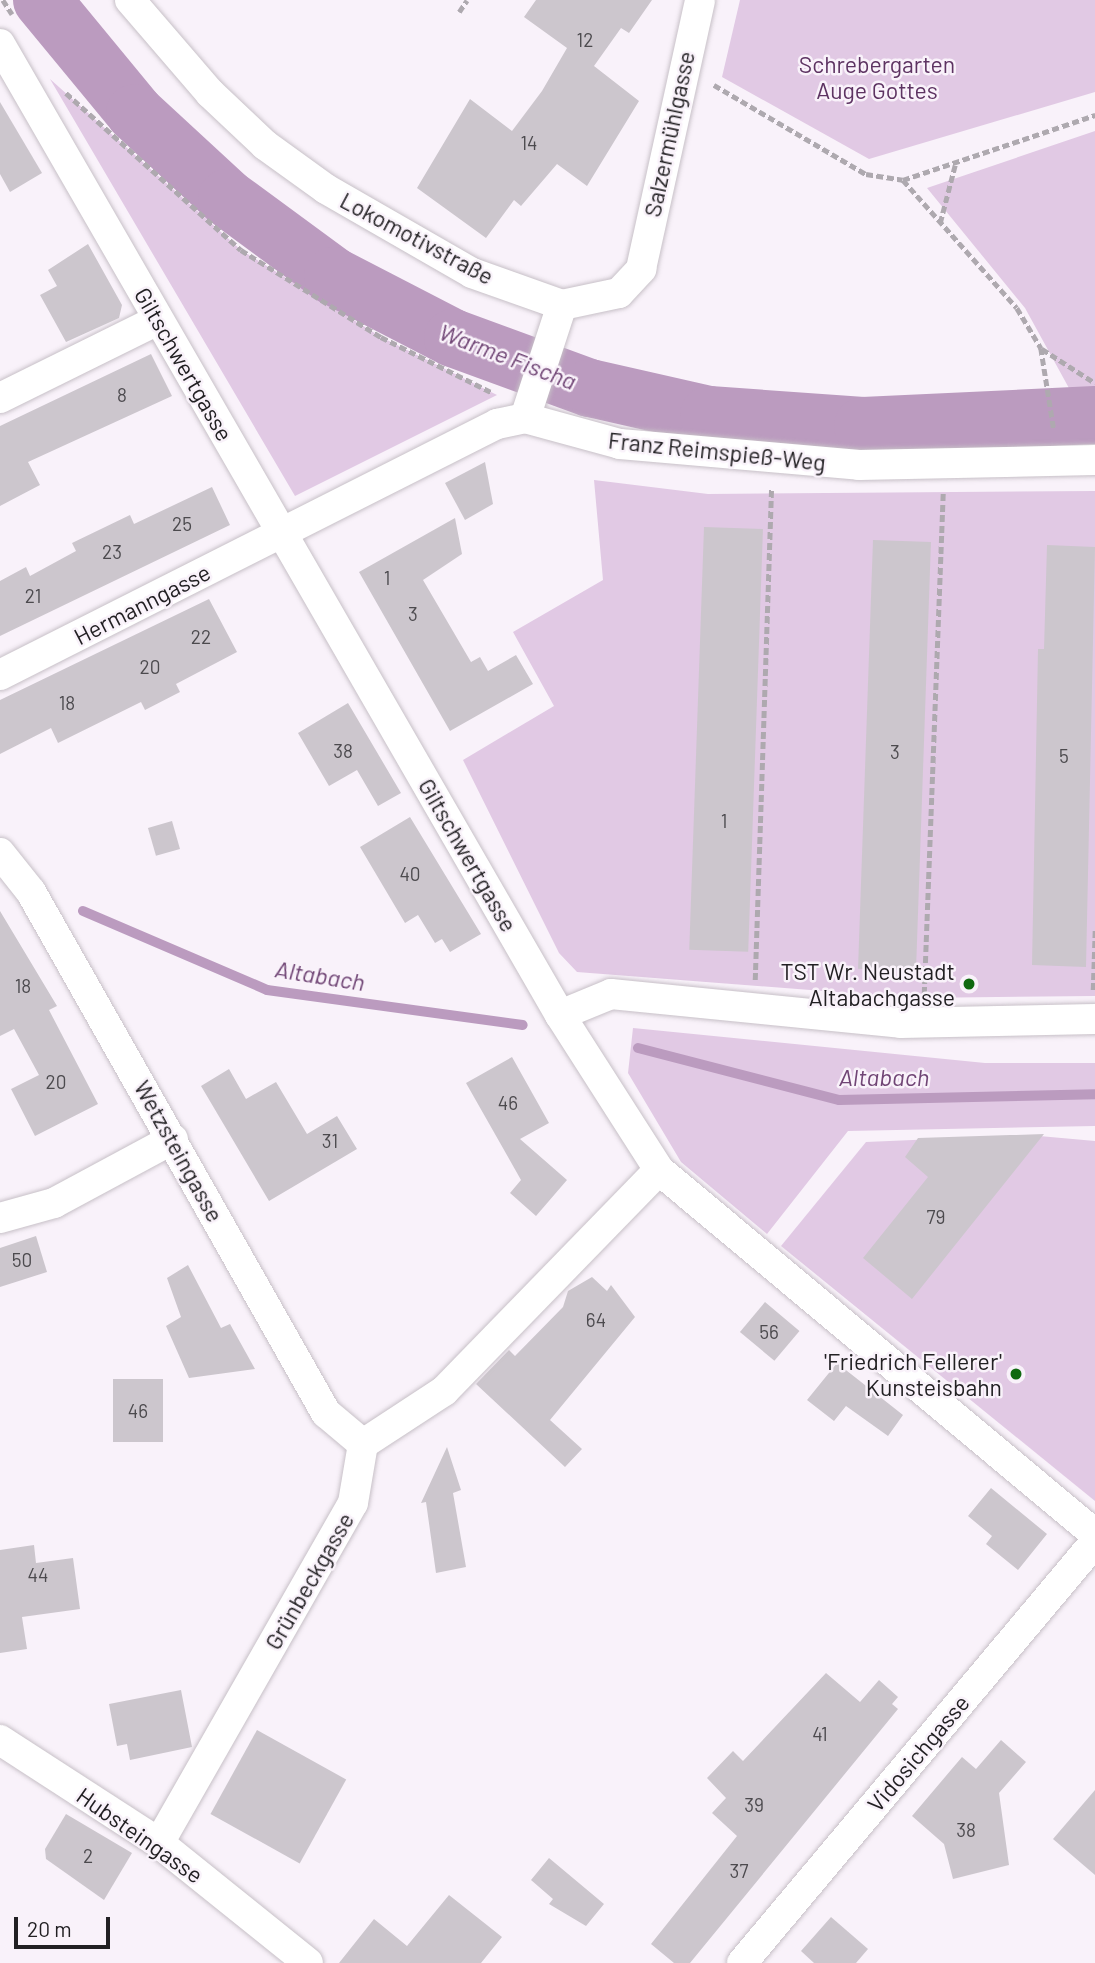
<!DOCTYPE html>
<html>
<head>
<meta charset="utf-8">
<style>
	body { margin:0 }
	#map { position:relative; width:1095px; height:1963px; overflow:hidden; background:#f9f2fa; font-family:Barlow,sans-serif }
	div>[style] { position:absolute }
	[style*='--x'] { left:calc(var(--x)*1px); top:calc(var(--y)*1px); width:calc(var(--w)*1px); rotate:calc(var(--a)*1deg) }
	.green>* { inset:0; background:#e1c9e4 }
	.stream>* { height:10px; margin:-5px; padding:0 5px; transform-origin:5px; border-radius:5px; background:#bb9bbf }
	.river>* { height:58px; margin:-29px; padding:0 29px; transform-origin:29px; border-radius:29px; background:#bb9bbf }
	.building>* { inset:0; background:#ccc6cd; transform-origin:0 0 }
	.path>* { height:4.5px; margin-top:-2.25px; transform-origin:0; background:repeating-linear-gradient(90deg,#aea9af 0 7px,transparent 0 10.5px) }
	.roads { filter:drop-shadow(0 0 2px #c7c0c7) drop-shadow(0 0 2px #c7c0c7) }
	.street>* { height:30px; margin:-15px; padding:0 15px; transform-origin:15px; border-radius:15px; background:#fff }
	.dots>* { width:19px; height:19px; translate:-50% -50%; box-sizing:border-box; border:4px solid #f9f2fa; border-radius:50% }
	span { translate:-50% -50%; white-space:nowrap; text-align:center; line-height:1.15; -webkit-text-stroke:5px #f9f2fa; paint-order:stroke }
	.number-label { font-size:19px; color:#4c4a4e }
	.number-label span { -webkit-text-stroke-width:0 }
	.park-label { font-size:23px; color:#5d3362 }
	.street-label { font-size:23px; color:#222023 }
	.poi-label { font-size:23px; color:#222023 }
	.right { translate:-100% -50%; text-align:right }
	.water-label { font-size:24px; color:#704575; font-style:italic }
	.scale { position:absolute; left:14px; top:1917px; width:96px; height:32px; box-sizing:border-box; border:4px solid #222023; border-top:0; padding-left:9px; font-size:21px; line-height:24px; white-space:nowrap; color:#222023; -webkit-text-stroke:5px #f9f2fa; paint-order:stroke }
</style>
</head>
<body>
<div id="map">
	<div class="green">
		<div style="clip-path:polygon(740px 0,1095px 0,1095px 92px,869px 159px,722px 77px)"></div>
		<div style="clip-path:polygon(50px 79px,241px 250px,381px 337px,497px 395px,295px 496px)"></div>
		<div style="clip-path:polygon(1095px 131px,1095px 388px,1070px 390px,1025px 308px,927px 188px)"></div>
		<div style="clip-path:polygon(594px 480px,708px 494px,1095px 491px,1095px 996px,914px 998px,577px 972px,559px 953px,463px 760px,554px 706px,513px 632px,603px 580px)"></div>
		<div style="clip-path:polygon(633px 1028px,985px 1063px,1095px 1063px,1095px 1126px,848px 1131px,767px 1234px,681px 1162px,628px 1073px)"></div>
		<div style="clip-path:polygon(1028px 1135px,1095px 1141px,1095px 1501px,781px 1246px,866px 1142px)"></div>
	</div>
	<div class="stream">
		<div style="--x:83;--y:911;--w:200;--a:23.2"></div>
		<div style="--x:267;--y:990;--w:258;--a:7.8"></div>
		<div style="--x:638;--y:1048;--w:208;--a:14.5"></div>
		<div style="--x:839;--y:1100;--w:256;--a:-1.3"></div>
	</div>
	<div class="river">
		<div style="--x:42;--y:0;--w:146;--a:50.5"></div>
		<div style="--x:135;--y:113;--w:125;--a:42.7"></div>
		<div style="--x:227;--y:198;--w:132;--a:36.3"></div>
		<div style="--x:333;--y:276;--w:135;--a:27.3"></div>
		<div style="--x:453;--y:338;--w:146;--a:20.1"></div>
		<div style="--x:590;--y:388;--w:122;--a:12.8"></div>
		<div style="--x:709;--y:415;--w:154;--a:4.1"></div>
		<div style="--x:863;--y:426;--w:232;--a:-2.7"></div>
	</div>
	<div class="building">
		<div style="clip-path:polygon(536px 0,652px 0,629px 33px,621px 28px,594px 66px,639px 101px,587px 186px,557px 164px,521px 206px,514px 200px,486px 238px,417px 188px,470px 99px,512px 131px,542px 91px,567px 48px,524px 17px)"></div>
		<div style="clip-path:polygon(0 102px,42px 173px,10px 192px,0 174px)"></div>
		<div style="clip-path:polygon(88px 244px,122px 305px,119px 318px,66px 342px,40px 295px,57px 286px,48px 270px)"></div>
		<div style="clip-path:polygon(151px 354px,172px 396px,28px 462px,40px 485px,0 506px,0 426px)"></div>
		<div style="clip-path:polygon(485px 462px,493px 504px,465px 520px,445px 483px)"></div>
		<div style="clip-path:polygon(212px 487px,230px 525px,0 636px,0 581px,26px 567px,30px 576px,76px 551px,72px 543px,130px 515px,134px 524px)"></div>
		<div style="clip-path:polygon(455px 518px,462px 554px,423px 580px,471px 662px,480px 657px,488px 671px,516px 655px,533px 684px,450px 731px,359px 572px)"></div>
		<div style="left:704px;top:527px;width:59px;height:423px;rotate:2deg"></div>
		<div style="left:873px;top:540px;width:58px;height:429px;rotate:2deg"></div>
		<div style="clip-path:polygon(1047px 545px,1095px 547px,1086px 967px,1032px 965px,1038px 649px,1044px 649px)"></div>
		<div style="clip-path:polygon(209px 599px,237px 652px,176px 684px,180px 692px,145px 710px,141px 702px,58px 743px,51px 728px,0 754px,0 700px)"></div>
		<div style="clip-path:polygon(348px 703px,401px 793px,378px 806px,357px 770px,329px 786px,298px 733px)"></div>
		<div style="clip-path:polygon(410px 817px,481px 934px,450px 952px,442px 939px,435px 943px,418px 915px,405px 923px,360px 847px)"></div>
		<div style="left:172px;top:821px;width:29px;height:25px;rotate:74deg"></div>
		<div style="clip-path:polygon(0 911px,57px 1006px,49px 1010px,98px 1104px,35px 1136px,11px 1089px,39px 1075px,14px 1029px,0 1036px)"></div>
		<div style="clip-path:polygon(512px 1057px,549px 1123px,520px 1139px,567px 1180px,536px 1216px,510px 1193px,521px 1180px,466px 1083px)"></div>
		<div style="clip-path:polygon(229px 1069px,246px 1099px,276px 1082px,307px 1134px,337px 1116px,357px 1149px,269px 1201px,201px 1086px)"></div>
		<div style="clip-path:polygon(1044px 1134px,912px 1299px,863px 1258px,928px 1177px,905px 1157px,918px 1138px)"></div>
		<div style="clip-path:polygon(36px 1236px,47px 1272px,0 1287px,0 1248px)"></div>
		<div style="clip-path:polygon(188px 1265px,221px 1328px,230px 1324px,255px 1369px,189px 1378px,166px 1326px,181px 1317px,167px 1278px)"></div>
		<div style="clip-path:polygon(592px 1277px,607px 1291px,611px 1285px,635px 1317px,550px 1420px,582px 1449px,565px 1467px,476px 1384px,509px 1350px,515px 1356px,563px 1307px,568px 1291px)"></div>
		<div style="left:765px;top:1302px;width:45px;height:39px;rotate:40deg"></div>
		<div style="clip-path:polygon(837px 1363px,903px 1415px,888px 1436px,846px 1406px,834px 1421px,807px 1400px)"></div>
		<div style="left:113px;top:1379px;width:50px;height:63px"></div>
		<div style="clip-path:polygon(447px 1447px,461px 1490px,453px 1493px,466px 1567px,436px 1573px,426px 1502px,421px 1503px)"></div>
		<div style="clip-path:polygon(991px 1488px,1047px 1534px,1018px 1570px,986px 1544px,992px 1536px,968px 1516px)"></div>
		<div style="clip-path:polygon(34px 1545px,36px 1563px,73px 1558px,80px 1609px,22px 1617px,27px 1649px,0 1653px,0 1550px)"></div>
		<div style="clip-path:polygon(826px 1673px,860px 1702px,879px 1680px,898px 1697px,892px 1704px,898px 1709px,690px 1963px,674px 1963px,651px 1944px,737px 1836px,712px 1813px,726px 1798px,707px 1778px,733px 1751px,743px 1761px)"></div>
		<div style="clip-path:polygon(181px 1690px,192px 1747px,130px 1760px,127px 1744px,117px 1746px,109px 1704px)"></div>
		<div style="left:257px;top:1730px;width:102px;height:96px;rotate:29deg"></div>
		<div style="clip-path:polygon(1001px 1740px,1026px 1762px,999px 1793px,1009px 1865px,953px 1879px,944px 1844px,912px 1816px,962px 1757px,976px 1769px)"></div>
		<div style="clip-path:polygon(1095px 1790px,1095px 1875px,1053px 1839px)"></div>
		<div style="clip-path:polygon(66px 1814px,132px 1853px,104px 1900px,46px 1859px,45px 1849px)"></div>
		<div style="clip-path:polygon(549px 1858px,604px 1904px,586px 1926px,549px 1904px,553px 1899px,531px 1880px)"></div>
		<div style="clip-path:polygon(449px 1895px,502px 1937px,481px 1963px,339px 1963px,374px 1919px,407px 1946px)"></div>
		<div style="clip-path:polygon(831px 1917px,868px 1949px,856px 1963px,814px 1963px,801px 1951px)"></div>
	</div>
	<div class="path">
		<div style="--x:3;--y:0;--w:17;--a:57"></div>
		<div style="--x:459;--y:12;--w:14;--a:-56"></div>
		<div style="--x:714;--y:85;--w:176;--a:30.4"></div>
		<div style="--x:866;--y:174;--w:37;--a:9"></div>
		<div style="--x:903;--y:180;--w:171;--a:48.3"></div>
		<div style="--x:1017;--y:308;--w:47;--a:59"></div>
		<div style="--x:1041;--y:348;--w:83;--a:81"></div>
		<div style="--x:66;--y:93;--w:235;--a:41.9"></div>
		<div style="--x:241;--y:250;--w:165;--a:31.9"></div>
		<div style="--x:381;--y:337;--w:123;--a:26.6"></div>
		<div style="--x:903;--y:180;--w:203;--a:-18.7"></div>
		<div style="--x:940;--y:223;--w:64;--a:-75.5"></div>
		<div style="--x:1042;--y:349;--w:63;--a:32.7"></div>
		<div style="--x:755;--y:980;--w:492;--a:-88.1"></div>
		<div style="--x:1093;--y:990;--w:60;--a:-88.1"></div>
		<div style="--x:924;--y:994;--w:502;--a:-87.83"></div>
	</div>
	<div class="roads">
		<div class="street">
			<div style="--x:130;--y:0;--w:123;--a:49.3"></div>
			<div style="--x:210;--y:93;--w:76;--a:43.4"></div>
			<div style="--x:265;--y:145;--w:75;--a:35.8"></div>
			<div style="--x:326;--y:189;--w:168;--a:29.9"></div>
			<div style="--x:472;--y:273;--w:96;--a:19.6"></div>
			<div style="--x:562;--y:305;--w:58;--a:-11.9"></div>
			<div style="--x:619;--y:293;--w:33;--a:-47"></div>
			<div style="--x:641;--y:269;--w:275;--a:-77.6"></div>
			<div style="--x:0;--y:44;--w:1121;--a:60.03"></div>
			<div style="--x:560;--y:1015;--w:184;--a:57.4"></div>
			<div style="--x:659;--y:1170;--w:568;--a:39.86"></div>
			<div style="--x:0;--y:398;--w:176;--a:-26.3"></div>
			<div style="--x:525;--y:418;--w:119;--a:-71.9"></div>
			<div style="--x:0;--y:675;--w:557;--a:-26.8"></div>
			<div style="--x:497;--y:424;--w:29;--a:-12"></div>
			<div style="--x:525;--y:418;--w:98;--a:15.3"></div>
			<div style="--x:620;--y:444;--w:240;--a:5"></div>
			<div style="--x:859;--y:465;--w:236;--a:-1.2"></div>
			<div style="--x:0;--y:853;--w:50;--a:51.5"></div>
			<div style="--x:31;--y:892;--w:599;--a:60.48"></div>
			<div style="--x:326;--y:1413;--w:48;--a:40"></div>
			<div style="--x:560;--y:1015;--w:55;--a:-22.4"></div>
			<div style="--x:611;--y:994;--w:291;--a:5.7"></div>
			<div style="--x:901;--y:1023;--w:194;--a:-1.2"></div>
			<div style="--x:0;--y:1218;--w:56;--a:-15.5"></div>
			<div style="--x:54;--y:1203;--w:135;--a:-28.3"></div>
			<div style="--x:0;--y:1740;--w:189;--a:32.9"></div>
			<div style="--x:159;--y:1843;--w:191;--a:38.8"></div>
			<div style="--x:159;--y:1843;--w:391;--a:-60.3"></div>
			<div style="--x:353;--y:1503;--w:60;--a:-80.4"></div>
			<div style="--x:363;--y:1444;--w:97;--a:-33.2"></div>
			<div style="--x:444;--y:1391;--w:308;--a:-45.8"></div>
			<div style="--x:742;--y:1963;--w:549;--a:-50.02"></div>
		</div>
	</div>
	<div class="dots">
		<div style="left:969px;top:984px;background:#106910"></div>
		<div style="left:1016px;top:1374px;background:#106910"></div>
	</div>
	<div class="number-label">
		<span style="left:585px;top:40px">12</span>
		<span style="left:529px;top:143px">14</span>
		<span style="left:122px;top:395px">8</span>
		<span style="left:182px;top:524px">25</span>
		<span style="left:112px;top:552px">23</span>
		<span style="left:387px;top:578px">1</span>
		<span style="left:33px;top:596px">21</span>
		<span style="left:413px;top:614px">3</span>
		<span style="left:201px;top:637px">22</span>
		<span style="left:150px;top:667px">20</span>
		<span style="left:67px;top:703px">18</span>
		<span style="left:343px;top:751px">38</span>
		<span style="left:895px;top:752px">3</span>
		<span style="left:1064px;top:756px">5</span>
		<span style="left:724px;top:821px">1</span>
		<span style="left:410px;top:874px">40</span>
		<span style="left:23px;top:986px">18</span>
		<span style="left:56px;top:1082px">20</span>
		<span style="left:508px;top:1103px">46</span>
		<span style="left:330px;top:1141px">31</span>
		<span style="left:936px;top:1217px">79</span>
		<span style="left:22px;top:1260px">50</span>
		<span style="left:596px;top:1320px">64</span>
		<span style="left:769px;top:1332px">56</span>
		<span style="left:138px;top:1411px">46</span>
		<span style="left:38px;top:1575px">44</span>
		<span style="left:820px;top:1734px">41</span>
		<span style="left:754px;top:1805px">39</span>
		<span style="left:966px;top:1830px">38</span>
		<span style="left:88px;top:1856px">2</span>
		<span style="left:739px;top:1871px">37</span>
	</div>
	<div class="park-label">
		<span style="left:877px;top:77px">Schrebergarten<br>Auge Gottes</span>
	</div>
	<div class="street-label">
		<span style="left:669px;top:134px;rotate:-78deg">Salzermühlgasse</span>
		<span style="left:417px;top:238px;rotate:28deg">Lokomotivstraße</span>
		<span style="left:184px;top:364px;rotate:60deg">Giltschwertgasse</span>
		<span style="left:717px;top:451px;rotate:6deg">Franz Reimspieß-Weg</span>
		<span style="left:142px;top:604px;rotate:-27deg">Hermanngasse</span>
		<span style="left:468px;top:855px;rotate:60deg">Giltschwertgasse</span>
		<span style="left:179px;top:1151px;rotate:61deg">Wetzsteingasse</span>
		<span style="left:309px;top:1581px;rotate:-60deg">Grünbeckgasse</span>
		<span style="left:918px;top:1753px;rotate:-50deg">Vidosichgasse</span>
		<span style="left:140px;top:1835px;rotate:35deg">Hubsteingasse</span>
	</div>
	<div class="poi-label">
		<span class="right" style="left:955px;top:984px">TST Wr. Neustadt<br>Altabachgasse</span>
		<span class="right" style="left:1002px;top:1374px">'Friedrich Fellerer'<br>Kunsteisbahn</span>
	</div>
	<div class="water-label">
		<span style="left:508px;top:356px;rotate:21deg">Warme Fischa</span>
		<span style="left:320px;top:975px;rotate:9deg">Altabach</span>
		<span style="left:884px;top:1077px">Altabach</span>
	</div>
	<div class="scale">20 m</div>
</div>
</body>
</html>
